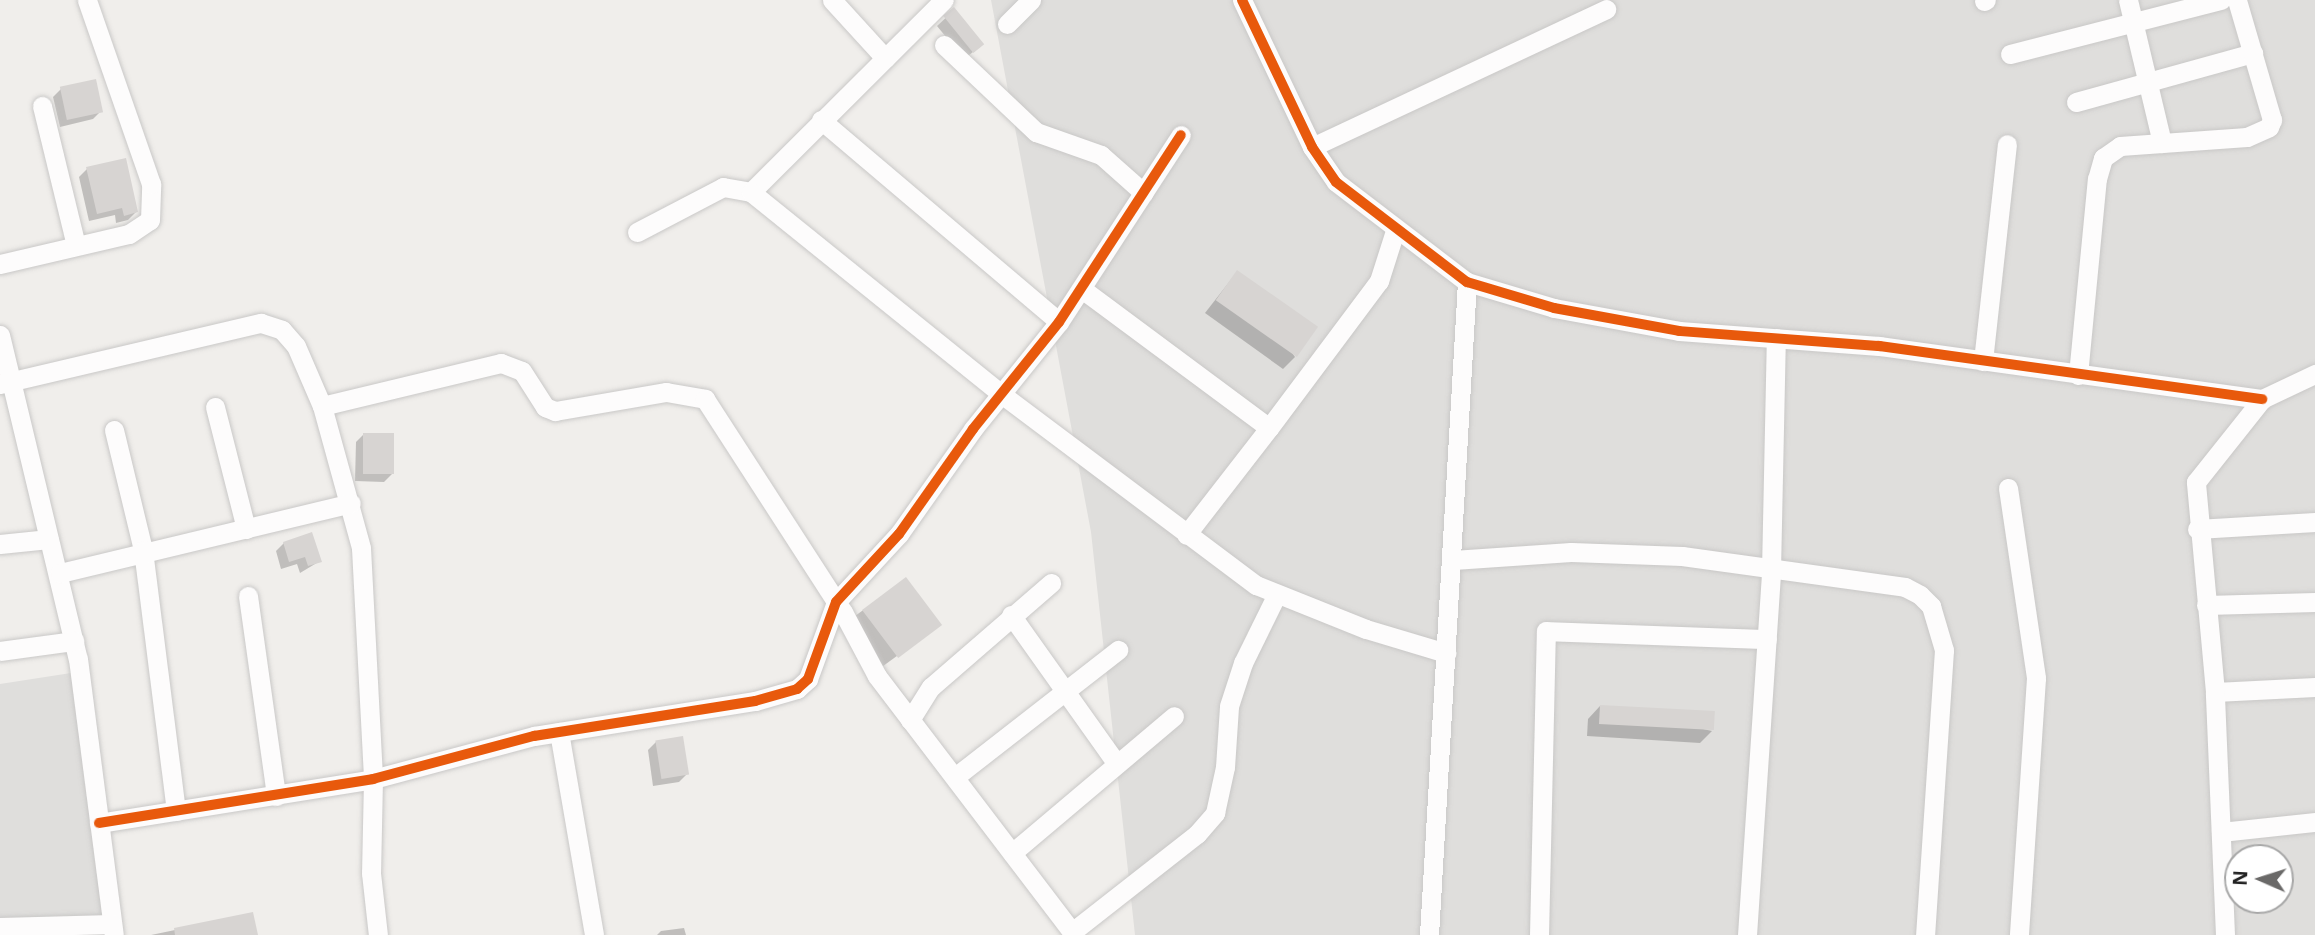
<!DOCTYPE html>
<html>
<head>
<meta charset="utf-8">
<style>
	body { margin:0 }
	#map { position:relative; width:2315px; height:935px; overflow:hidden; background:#f0eeeb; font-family:"Open Sans",sans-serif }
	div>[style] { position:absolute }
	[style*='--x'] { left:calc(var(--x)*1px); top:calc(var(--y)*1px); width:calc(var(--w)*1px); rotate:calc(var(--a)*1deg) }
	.residential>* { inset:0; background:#dfdedc }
	.shadow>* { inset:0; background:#0003; transform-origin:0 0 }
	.building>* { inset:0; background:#d7d4d2; transform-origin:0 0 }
	.roads { filter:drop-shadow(0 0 2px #c9c8c7) drop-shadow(0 0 2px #c9c8c7) }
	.minor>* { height:19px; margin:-9.5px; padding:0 9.5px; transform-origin:9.5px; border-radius:9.5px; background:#fdfcfc }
	.cycleway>* { height:10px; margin:-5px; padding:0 5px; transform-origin:5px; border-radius:5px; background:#e8590c }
	span { translate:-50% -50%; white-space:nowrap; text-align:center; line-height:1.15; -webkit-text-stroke:5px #fff; paint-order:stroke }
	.north { position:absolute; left:2224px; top:844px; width:70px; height:70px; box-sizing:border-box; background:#fff; border:2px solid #a7a7a7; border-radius:50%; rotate:273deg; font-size:19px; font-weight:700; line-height:28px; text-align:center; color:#222 }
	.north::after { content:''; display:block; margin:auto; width:24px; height:32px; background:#6a6968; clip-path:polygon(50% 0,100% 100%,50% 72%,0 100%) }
</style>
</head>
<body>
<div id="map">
	<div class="residential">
		<div style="clip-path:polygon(evenodd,991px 0,2315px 0,2315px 935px,1135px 935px,1091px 532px,991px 0,2238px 858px,2280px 858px,2280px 900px,2238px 900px,2238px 858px)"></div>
		<div style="clip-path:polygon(71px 673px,113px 935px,0 935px,0 684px)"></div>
	</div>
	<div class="shadow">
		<div style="clip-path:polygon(954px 10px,973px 52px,964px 59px,937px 26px)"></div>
		<div style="clip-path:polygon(61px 89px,101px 111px,93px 119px,60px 127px,53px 97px)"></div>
		<div style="clip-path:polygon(87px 169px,136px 212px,128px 220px,116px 223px,115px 215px,89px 221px,79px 177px)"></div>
		<div style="clip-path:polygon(1237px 272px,1295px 357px,1283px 369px,1205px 313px)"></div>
		<div style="clip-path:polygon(364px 434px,392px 474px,384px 482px,355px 481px,356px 442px)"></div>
		<div style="clip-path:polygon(284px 543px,320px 561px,300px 573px,297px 564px,281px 569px,276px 551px)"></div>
		<div style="left:906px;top:579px;width:57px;height:71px;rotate:54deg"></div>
		<div style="clip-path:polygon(1600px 706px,1712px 731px,1700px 743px,1587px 736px,1588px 719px)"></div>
		<div style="clip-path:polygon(656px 742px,687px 774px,679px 782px,653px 786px,648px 750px)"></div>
		<div style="clip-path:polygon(252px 914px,256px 935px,151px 935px)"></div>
		<div style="clip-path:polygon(684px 928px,686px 935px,657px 935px,661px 931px)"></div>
	</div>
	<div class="building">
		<div style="left:954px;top:7px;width:48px;height:14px;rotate:51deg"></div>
		<div style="left:96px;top:79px;width:34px;height:37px;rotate:78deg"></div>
		<div style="clip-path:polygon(126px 158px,138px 212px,124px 216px,122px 208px,97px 214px,86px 167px)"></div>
		<div style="left:1237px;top:270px;width:99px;height:37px;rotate:35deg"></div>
		<div style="left:363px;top:433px;width:31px;height:41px"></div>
		<div style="clip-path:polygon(312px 532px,322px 562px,308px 566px,305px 557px,289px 562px,283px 542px)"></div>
		<div style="left:906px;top:577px;width:60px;height:55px;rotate:53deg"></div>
		<div style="left:1600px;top:705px;width:115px;height:19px;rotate:3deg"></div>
		<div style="left:683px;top:736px;width:39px;height:28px;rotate:81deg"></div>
		<div style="clip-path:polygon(253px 912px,258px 935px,175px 935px,174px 928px)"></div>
	</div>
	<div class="roads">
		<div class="minor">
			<div style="--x:832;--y:0;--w:79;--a:47.6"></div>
			<div style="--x:1242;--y:0;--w:163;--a:64.5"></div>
			<div style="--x:1312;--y:147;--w:42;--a:55.6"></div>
			<div style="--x:1336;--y:182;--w:165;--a:37.4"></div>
			<div style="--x:1467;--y:282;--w:91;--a:16.6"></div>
			<div style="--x:1554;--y:308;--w:127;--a:10.4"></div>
			<div style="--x:1679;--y:331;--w:201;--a:4.3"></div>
			<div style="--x:1879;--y:346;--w:387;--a:7.9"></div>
			<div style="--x:2128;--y:0;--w:147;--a:76.6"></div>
			<div style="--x:1984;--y:1;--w:2;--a:-27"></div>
			<div style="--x:1007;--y:24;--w:34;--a:-45"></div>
			<div style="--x:944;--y:45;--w:127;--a:43.4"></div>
			<div style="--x:1036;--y:132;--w:69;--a:19.5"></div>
			<div style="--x:1101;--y:155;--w:57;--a:41.5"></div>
			<div style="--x:2010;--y:54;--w:218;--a:-14.4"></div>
			<div style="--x:2076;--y:102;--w:184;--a:-15.5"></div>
			<div style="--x:42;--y:106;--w:143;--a:76.3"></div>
			<div style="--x:821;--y:120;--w:312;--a:40.3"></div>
			<div style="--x:1312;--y:147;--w:325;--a:-25.1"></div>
			<div style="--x:751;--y:192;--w:272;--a:-44.9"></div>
			<div style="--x:637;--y:232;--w:97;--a:-27.6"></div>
			<div style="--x:723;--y:187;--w:28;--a:10"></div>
			<div style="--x:751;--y:192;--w:320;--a:38.9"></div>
			<div style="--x:1000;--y:393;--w:320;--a:36.9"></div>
			<div style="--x:1256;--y:585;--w:118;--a:21.8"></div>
			<div style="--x:1366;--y:629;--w:84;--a:16.7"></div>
			<div style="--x:0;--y:264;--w:132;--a:-13.1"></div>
			<div style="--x:129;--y:234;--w:25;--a:-34"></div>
			<div style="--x:150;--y:220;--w:36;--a:-88"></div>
			<div style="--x:151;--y:184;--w:195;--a:-109.2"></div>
			<div style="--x:1082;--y:289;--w:233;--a:36.6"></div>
			<div style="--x:1269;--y:428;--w:135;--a:127.8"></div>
			<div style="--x:0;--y:335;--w:333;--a:76.5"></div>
			<div style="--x:78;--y:659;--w:278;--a:82.6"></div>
			<div style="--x:1983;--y:361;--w:218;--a:-83.7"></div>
			<div style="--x:2078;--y:375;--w:197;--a:-84.5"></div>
			<div style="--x:2097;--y:179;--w:22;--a:-74"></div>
			<div style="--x:2103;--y:158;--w:21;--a:-35"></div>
			<div style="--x:2120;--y:146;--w:127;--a:-4.1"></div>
			<div style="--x:2247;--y:137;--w:24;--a:-24"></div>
			<div style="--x:2269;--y:127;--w:8;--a:-67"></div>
			<div style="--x:2272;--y:120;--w:125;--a:-106.3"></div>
			<div style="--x:0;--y:384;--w:268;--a:-13.2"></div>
			<div style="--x:261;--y:323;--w:22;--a:18"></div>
			<div style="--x:282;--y:330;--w:21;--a:49"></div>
			<div style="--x:296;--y:346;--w:65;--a:66.6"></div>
			<div style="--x:322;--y:406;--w:147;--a:74.6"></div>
			<div style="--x:361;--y:548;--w:231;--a:87"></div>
			<div style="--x:373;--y:779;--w:94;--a:91.2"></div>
			<div style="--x:371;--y:873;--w:62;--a:83.6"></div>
			<div style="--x:322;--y:406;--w:184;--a:-13.5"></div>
			<div style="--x:501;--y:363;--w:22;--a:21"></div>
			<div style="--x:522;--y:371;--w:43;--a:57.4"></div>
			<div style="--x:545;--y:407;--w:11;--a:22"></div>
			<div style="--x:555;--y:411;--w:113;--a:-9.7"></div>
			<div style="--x:666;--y:392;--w:40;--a:10"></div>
			<div style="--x:705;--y:399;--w:254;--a:57.1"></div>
			<div style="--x:843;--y:612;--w:72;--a:62"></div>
			<div style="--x:877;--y:676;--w:325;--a:52.7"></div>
			<div style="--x:215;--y:407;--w:126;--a:75.7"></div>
			<div style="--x:1269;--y:428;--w:184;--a:-53.2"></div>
			<div style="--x:1379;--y:281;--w:52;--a:-72.3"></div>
			<div style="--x:114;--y:430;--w:123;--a:76.4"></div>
			<div style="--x:143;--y:550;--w:263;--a:82.8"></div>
			<div style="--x:2008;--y:488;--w:192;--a:81.6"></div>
			<div style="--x:2036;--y:678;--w:258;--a:93.8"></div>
			<div style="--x:2197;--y:529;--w:118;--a:-3.4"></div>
			<div style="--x:0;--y:544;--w:49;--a:-5.8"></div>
			<div style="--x:1453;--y:560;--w:118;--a:-3.9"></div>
			<div style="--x:1571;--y:552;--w:111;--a:2.1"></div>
			<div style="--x:1682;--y:556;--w:225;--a:7.9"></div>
			<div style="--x:1905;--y:587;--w:17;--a:28"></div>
			<div style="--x:1920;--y:595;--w:16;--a:45"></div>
			<div style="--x:1931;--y:606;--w:46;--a:73.5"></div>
			<div style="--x:1944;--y:650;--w:286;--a:93.8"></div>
			<div style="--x:60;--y:573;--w:299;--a:-13.5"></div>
			<div style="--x:248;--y:596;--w:202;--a:82"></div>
			<div style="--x:2206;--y:605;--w:109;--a:-1.6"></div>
			<div style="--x:1011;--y:615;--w:181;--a:54.6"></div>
			<div style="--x:0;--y:651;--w:75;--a:-7.7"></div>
			<div style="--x:2215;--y:692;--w:100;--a:-2.9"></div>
			<div style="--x:910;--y:720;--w:39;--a:-58"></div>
			<div style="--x:931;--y:687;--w:159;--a:-40.9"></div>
			<div style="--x:559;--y:732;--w:206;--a:80.2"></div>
			<div style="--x:955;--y:777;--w:207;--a:-37.9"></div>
			<div style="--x:99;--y:823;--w:278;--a:-9.1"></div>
			<div style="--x:373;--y:779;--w:167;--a:-15"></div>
			<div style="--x:534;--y:736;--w:224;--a:-9"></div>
			<div style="--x:755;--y:701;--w:44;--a:-15.9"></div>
			<div style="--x:797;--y:689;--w:15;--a:-42"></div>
			<div style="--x:808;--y:679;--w:82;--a:-70"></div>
			<div style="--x:836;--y:602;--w:93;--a:-47.2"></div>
			<div style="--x:899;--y:534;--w:128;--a:-54.8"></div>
			<div style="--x:973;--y:429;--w:137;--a:-51.2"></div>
			<div style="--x:1059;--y:322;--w:223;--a:-56.9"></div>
			<div style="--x:2221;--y:832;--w:95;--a:-6.1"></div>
			<div style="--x:1012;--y:853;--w:212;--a:-40.2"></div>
			<div style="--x:0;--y:927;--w:112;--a:-1.5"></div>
			<div style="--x:1072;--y:932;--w:159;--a:-38.1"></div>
			<div style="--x:1197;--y:834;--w:28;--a:-49"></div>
			<div style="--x:1215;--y:813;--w:47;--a:-77.7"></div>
			<div style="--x:1225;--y:767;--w:61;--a:-86.2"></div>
			<div style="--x:1229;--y:706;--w:45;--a:-72"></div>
			<div style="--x:1243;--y:663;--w:77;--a:-63.8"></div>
			<div style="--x:1429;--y:935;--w:654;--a:-86.67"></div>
			<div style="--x:1539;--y:935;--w:304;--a:-88.7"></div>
			<div style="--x:1546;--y:631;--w:221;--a:2.1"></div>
			<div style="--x:1747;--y:935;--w:365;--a:-86.2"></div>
			<div style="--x:1771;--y:571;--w:233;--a:-88.8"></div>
			<div style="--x:2225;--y:935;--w:243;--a:-92.4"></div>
			<div style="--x:2215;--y:692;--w:211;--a:-95.2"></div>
			<div style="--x:2196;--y:482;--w:106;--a:-51.5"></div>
			<div style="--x:2262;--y:399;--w:59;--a:-25.3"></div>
		</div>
	</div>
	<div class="cycleway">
		<div style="--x:1242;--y:0;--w:163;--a:64.5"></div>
		<div style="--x:1312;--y:147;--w:42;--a:55.6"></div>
		<div style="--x:1336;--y:182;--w:165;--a:37.4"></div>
		<div style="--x:1467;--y:282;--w:91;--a:16.6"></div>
		<div style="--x:1554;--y:308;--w:127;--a:10.4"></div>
		<div style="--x:1679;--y:331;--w:201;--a:4.3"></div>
		<div style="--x:1879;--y:346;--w:387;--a:7.9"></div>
		<div style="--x:99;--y:823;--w:278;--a:-9.1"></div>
		<div style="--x:373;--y:779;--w:167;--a:-15"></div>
		<div style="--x:534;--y:736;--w:224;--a:-9"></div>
		<div style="--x:755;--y:701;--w:44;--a:-15.9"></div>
		<div style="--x:797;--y:689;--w:15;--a:-42"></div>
		<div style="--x:808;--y:679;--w:82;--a:-70"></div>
		<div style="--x:836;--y:602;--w:93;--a:-47.2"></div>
		<div style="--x:899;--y:534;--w:128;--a:-54.8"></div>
		<div style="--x:973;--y:429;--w:137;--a:-51.2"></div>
		<div style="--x:1059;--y:322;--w:223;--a:-56.9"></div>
	</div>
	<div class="north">N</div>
</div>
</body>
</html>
